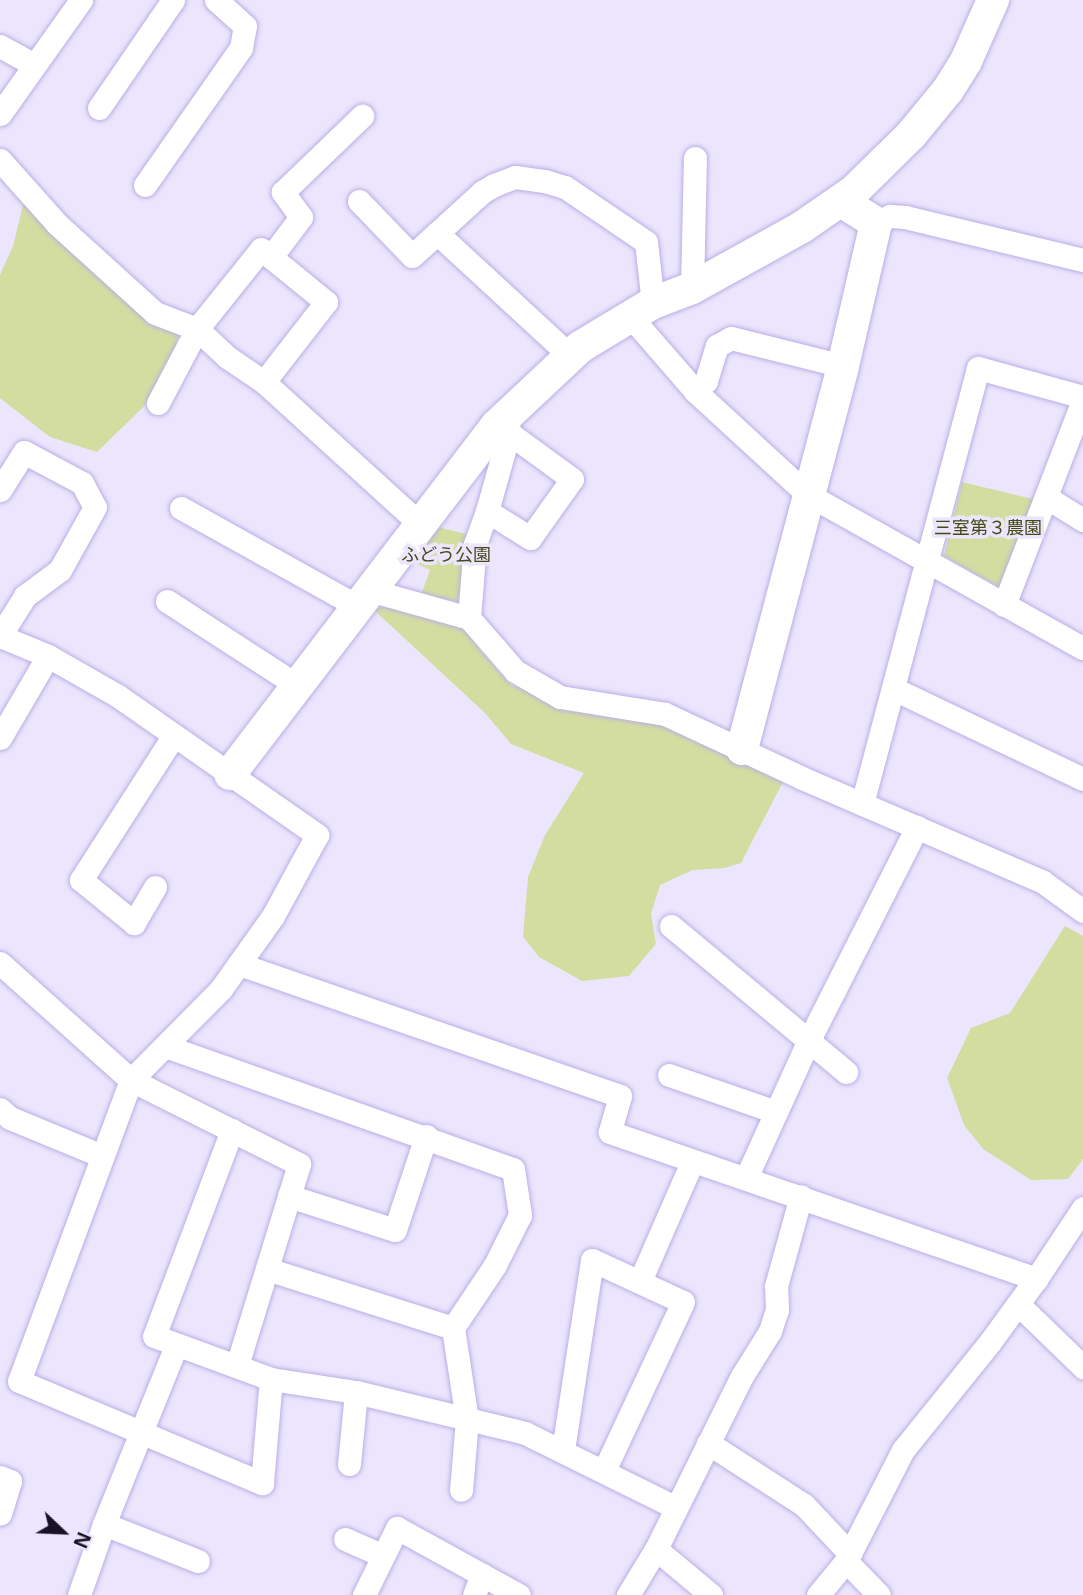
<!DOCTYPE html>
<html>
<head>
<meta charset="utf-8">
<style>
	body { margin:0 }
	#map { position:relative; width:1083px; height:1595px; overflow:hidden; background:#ebe6fd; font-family:"Open Sans","Noto Sans JP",sans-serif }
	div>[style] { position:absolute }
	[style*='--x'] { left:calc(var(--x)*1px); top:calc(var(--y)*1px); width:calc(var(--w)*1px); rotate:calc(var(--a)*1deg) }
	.green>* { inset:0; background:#d4dda0 }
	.roads { filter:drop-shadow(0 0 2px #bbaee5) drop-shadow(0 0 2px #bbaee5) }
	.street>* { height:23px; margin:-11.5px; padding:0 11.5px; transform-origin:11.5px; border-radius:11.5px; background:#fff }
	.secondary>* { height:32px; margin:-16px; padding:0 16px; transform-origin:16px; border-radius:16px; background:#fff }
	span { translate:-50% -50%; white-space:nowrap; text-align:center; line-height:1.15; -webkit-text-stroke:7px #ebe6fd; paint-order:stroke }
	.park-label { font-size:18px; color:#454b17 }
	.north { position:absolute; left:28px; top:1497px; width:70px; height:70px; -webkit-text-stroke:5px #ebe6fd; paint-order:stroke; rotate:113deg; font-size:19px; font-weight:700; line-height:28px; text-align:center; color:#191327 }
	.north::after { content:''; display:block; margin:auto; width:24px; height:32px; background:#191327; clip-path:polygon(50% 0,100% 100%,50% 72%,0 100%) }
</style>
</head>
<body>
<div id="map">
	<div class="green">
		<div style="clip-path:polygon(26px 193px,70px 244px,178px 334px,170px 381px,97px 452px,50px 437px,0 398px,0 275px,13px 246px)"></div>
		<div style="clip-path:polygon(962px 482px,1037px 500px,1004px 590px,944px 556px)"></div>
		<div style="clip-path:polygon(433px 526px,471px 535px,461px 602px,421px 595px,430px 570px,410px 560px)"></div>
		<div style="clip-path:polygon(382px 607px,460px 620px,479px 649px,511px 685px,548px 697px,665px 723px,784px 780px,741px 863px,724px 868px,693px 870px,660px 885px,651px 914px,656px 944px,629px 976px,582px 981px,539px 957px,523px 937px,528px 877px,545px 835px,584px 773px,511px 744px,485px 713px,374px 610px)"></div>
		<div style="clip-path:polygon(1065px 926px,1083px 936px,1083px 1159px,1068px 1179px,1031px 1180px,983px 1149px,964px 1125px,947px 1078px,971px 1028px,1010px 1013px)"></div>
	</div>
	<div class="roads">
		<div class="street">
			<div style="--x:0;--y:46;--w:39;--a:29"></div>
			<div style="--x:99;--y:108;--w:131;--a:-55.6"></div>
			<div style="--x:0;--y:114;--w:140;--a:-54.6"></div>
			<div style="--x:0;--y:160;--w:86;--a:48.3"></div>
			<div style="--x:57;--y:224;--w:132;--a:42.2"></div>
			<div style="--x:155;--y:313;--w:45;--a:20.9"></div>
			<div style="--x:197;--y:329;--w:41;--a:43"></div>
			<div style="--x:227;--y:357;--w:45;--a:34"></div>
			<div style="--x:264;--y:382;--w:211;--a:42.3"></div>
			<div style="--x:145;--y:185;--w:167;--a:-55"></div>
			<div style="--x:241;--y:48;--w:22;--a:-80"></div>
			<div style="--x:245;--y:26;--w:39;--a:-138"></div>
			<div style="--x:359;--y:201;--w:76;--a:46.1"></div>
			<div style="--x:412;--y:256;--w:95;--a:-42.4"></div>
			<div style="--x:482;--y:192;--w:14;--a:-30"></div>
			<div style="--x:494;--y:185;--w:22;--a:-21"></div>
			<div style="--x:515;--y:177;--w:30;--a:8"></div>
			<div style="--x:545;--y:181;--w:21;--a:17"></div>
			<div style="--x:565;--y:187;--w:98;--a:34.2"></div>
			<div style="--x:646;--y:242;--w:61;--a:83.5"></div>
			<div style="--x:876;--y:223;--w:16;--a:-27"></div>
			<div style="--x:890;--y:216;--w:15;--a:4"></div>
			<div style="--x:905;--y:217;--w:183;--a:13.6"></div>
			<div style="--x:437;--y:233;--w:180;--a:42.7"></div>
			<div style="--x:271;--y:257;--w:50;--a:-53.1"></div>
			<div style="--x:301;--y:217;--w:31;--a:-126"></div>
			<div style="--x:283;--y:192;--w:110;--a:-43.9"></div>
			<div style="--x:692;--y:288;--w:130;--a:-88.7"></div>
			<div style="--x:631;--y:317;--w:98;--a:49.1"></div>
			<div style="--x:695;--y:391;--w:152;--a:42.6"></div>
			<div style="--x:807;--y:494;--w:316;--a:29.2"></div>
			<div style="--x:695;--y:391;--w:15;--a:-42"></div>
			<div style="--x:706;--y:381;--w:37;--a:-73"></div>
			<div style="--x:717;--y:346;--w:16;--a:-30"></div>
			<div style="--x:731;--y:338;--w:115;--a:14"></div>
			<div style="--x:158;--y:403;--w:84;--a:-62.2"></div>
			<div style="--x:197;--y:329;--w:102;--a:-51.3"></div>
			<div style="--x:261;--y:249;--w:84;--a:39.2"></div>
			<div style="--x:326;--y:302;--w:101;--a:127.8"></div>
			<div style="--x:0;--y:490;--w:45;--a:-57.7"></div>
			<div style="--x:24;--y:452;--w:66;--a:28.1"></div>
			<div style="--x:82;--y:483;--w:27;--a:62"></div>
			<div style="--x:95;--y:507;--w:72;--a:119.1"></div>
			<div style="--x:60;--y:570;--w:44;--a:143.4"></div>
			<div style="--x:25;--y:596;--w:47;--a:122"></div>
			<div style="--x:1046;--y:497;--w:44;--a:31.9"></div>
			<div style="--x:181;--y:508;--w:201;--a:29.1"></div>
			<div style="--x:487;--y:511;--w:51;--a:32.1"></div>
			<div style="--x:530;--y:538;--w:72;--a:-54.6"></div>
			<div style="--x:572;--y:479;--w:78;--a:-143.9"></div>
			<div style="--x:369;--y:590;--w:104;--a:15.6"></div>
			<div style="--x:469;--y:618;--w:70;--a:49"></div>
			<div style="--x:515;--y:671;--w:52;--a:30"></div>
			<div style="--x:560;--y:697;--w:106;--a:9.2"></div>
			<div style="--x:665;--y:714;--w:151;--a:25"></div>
			<div style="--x:802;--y:778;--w:262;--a:23.3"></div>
			<div style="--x:1043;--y:882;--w:49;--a:35.9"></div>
			<div style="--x:167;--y:601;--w:156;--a:33"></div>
			<div style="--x:1004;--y:605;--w:220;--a:-68.9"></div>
			<div style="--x:469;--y:618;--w:74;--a:-85.4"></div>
			<div style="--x:475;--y:544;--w:35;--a:-70"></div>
			<div style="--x:487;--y:511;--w:81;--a:-74.2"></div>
			<div style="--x:509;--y:433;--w:18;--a:-96"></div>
			<div style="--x:0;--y:636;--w:52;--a:22.6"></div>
			<div style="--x:48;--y:656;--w:81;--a:29.7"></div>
			<div style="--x:118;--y:696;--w:243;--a:34.9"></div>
			<div style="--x:317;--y:835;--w:92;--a:118.5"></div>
			<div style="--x:273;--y:916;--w:90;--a:125.5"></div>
			<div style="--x:221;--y:989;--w:128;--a:134.7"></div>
			<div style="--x:131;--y:1080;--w:321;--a:110.4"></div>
			<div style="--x:19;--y:1381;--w:264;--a:22.8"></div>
			<div style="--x:262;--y:1483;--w:104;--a:-85.1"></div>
			<div style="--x:894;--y:689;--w:209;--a:25.5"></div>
			<div style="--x:0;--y:738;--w:95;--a:-59.7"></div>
			<div style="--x:862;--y:804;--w:451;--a:-75.1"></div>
			<div style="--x:978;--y:368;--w:109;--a:15.4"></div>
			<div style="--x:155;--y:887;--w:42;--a:120.3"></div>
			<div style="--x:134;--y:923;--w:68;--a:-140.9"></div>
			<div style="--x:81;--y:880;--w:172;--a:-57.3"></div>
			<div style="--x:671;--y:926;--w:228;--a:39.8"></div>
			<div style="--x:0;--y:963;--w:176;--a:41.8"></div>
			<div style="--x:131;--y:1080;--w:188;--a:26.6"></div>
			<div style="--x:299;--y:1164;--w:210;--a:107.1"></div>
			<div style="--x:239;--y:964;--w:403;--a:19.1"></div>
			<div style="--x:620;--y:1096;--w:37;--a:106"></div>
			<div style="--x:610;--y:1132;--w:451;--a:19"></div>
			<div style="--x:165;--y:1046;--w:369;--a:19.5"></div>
			<div style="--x:513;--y:1169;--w:47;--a:81.3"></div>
			<div style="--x:520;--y:1215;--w:56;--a:116.6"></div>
			<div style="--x:495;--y:1265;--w:76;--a:123.7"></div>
			<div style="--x:453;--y:1328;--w:92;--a:81.3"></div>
			<div style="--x:467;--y:1419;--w:71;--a:94.8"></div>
			<div style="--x:669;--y:1075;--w:113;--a:19.1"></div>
			<div style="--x:0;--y:1109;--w:13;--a:42"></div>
			<div style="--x:10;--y:1118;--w:100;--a:22.4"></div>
			<div style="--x:232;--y:1130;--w:220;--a:110.7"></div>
			<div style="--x:154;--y:1336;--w:125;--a:20.2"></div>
			<div style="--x:271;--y:1379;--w:86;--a:8.7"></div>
			<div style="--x:356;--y:1392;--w:174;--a:13.6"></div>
			<div style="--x:525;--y:1433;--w:167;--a:26.3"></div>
			<div style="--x:746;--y:1178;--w:149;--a:-65.5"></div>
			<div style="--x:808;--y:1042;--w:241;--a:-63.1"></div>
			<div style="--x:289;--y:1196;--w:111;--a:17.8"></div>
			<div style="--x:395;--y:1230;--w:99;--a:-71.7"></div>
			<div style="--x:267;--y:1269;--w:195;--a:17.6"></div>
			<div style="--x:640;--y:1281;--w:130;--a:-66.4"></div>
			<div style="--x:1018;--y:1304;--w:91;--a:44.1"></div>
			<div style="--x:708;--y:1443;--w:114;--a:32.9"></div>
			<div style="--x:804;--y:1505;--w:67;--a:46.8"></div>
			<div style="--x:563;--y:1450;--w:192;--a:-81.3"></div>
			<div style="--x:592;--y:1260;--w:100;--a:24.8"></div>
			<div style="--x:683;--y:1302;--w:187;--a:115.1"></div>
			<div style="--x:349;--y:1464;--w:72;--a:-84.4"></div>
			<div style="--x:0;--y:1477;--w:11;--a:22"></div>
			<div style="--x:10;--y:1481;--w:34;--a:107"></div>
			<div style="--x:104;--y:1524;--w:101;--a:21.5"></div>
			<div style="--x:345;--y:1539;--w:39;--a:24"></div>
			<div style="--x:656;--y:1549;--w:72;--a:39.9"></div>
			<div style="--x:846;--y:1561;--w:47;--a:45.9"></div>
			<div style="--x:79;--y:1595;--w:75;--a:-70.6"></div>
			<div style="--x:104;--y:1524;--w:192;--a:-68"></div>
			<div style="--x:364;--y:1595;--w:75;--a:-63.8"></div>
			<div style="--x:397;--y:1528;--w:139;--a:28.8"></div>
			<div style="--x:474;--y:1595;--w:22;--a:-69"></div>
			<div style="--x:628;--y:1595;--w:54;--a:-58.7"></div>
			<div style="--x:656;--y:1549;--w:193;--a:-63.6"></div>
			<div style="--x:742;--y:1376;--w:53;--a:-58.1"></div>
			<div style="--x:770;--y:1331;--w:22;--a:-72"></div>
			<div style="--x:777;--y:1310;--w:24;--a:-92"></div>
			<div style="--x:776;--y:1286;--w:93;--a:-74.5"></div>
			<div style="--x:818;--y:1595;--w:44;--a:-50.5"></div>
			<div style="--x:846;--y:1561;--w:125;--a:-62.8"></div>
			<div style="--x:903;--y:1450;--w:139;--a:-51.1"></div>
			<div style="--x:990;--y:1342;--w:78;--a:-53.9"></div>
			<div style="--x:1036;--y:1279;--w:85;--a:-56.5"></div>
		</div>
		<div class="secondary">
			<div style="--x:742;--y:749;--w:396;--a:-75.2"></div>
			<div style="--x:843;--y:366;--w:147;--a:-77"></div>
			<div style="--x:876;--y:223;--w:41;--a:-147.8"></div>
			<div style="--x:230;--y:774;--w:438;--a:-52.6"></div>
			<div style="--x:496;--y:426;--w:115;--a:-43.2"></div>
			<div style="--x:580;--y:347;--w:85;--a:-31.1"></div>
			<div style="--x:653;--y:303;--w:42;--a:-21"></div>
			<div style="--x:692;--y:288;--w:126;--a:-29"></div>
			<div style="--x:802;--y:227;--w:63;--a:-34.7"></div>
			<div style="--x:854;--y:191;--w:80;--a:-44.5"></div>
			<div style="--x:911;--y:135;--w:58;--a:-50.6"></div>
			<div style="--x:948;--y:90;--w:34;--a:-58"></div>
			<div style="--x:966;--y:61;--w:67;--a:-66.1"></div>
		</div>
	</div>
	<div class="park-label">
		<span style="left:988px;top:527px">三室第３農園</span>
		<span style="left:446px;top:554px">ふどう公園</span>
	</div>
	<div class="north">N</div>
</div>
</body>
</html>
